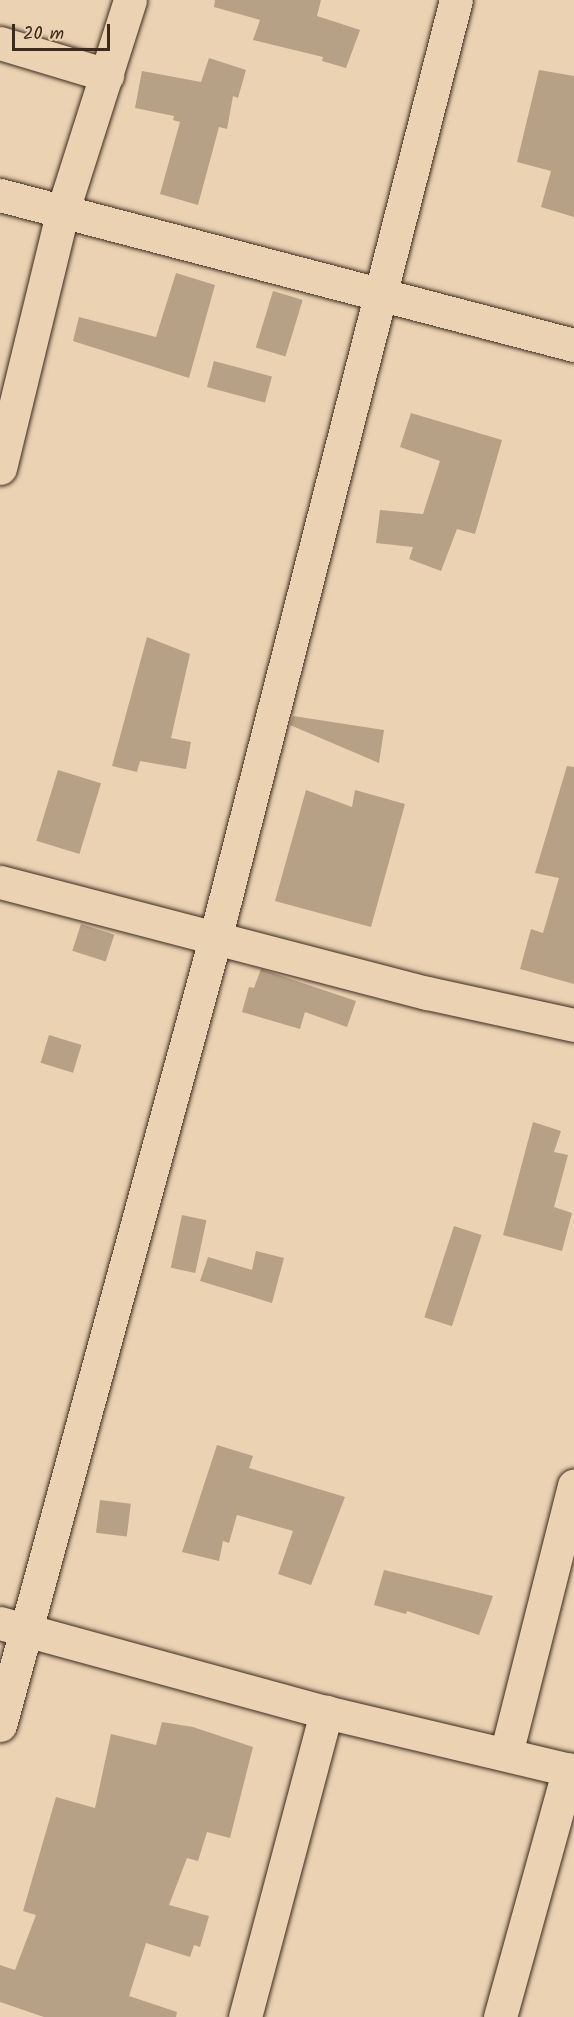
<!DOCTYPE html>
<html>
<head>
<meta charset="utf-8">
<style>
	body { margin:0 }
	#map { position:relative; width:574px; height:2017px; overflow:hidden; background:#ead2b2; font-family:Kalam,sans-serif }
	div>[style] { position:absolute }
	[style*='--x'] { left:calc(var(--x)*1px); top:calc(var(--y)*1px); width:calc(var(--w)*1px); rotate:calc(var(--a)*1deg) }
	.building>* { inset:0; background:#b6a186; transform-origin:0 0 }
	.roads { filter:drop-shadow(0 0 2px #3b2a1e) drop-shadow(0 0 2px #3b2a1e) }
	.minor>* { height:33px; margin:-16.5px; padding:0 16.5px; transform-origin:16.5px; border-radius:16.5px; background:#ead2b2 }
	span { translate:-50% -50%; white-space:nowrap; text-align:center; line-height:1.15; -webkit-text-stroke:5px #ead2b2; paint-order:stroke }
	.scale { position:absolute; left:12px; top:24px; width:98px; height:27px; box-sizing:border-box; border:3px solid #3b2a1e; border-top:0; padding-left:8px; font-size:18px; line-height:21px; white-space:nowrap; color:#3b2a1e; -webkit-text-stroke:4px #ead2b2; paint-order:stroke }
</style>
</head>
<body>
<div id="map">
	<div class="building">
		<div style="clip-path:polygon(215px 0,321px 0,317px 16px,360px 30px,346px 68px,322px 61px,323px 57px,253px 40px,260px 20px,214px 7px)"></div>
		<div style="clip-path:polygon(209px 58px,246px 70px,238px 98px,233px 96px,227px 129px,219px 127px,198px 205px,160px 194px,180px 122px,173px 120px,174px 116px,135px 108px,142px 71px,201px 82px)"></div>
		<div style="clip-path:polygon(539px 70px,574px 76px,574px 217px,541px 207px,551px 171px,517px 162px)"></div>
		<div style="clip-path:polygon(176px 273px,215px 285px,189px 378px,73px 341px,79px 317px,156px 337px)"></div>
		<div style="left:273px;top:291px;width:31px;height:59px;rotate:17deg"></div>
		<div style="left:214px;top:361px;width:60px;height:27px;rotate:15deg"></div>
		<div style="clip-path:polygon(411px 413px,502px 440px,475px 534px,457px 529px,441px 571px,409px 559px,413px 547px,376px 543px,380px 510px,423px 514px,440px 461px,400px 447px)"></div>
		<div style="clip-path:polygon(147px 637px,190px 654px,171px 738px,191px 742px,186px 769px,140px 761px,137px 772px,112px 766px)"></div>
		<div style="clip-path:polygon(293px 716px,384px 730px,379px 763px,290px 725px)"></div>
		<div style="clip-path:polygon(567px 766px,574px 767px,574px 984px,520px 969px,531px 929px,543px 933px,559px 878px,535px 873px)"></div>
		<div style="left:58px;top:770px;width:45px;height:74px;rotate:17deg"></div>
		<div style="clip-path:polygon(306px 790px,352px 807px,355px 790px,405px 804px,371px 927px,275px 901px)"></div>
		<div style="left:81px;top:924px;width:35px;height:28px;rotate:18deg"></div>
		<div style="clip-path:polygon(261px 969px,356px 1001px,347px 1027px,305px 1012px,300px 1029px,242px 1012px,249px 987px,254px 988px)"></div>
		<div style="left:49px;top:1035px;width:34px;height:29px;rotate:17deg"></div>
		<div style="clip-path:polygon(533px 1122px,561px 1131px,554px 1152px,568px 1155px,554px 1207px,572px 1213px,562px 1251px,503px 1235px)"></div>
		<div style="left:182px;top:1215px;width:25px;height:54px;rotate:12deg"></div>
		<div style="left:454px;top:1226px;width:29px;height:96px;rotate:18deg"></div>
		<div style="clip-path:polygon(256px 1251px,284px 1258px,272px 1303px,200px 1281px,208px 1257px,252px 1270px)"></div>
		<div style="clip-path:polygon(217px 1445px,253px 1456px,249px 1468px,345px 1497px,311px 1585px,278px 1574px,293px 1531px,237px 1515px,229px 1543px,223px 1541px,219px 1561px,182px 1552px)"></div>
		<div style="left:100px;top:1500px;width:31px;height:33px;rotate:7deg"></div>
		<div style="clip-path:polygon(384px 1570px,493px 1596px,479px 1635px,407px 1611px,406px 1614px,374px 1605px)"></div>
		<div style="clip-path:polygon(162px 1722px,193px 1727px,253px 1747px,230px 1838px,207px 1832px,198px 1861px,187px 1858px,169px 1905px,209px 1916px,200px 1947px,194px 1945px,190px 1957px,146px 1943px,129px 1996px,177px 2012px,176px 2017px,44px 2017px,0 2002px,0 1965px,15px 1970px,36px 1915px,23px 1911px,56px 1797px,95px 1808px,111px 1734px,156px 1745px)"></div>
	</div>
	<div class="roads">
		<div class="minor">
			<div style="--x:0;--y:43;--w:112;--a:16.7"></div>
			<div style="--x:0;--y:195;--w:593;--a:14.65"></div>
			<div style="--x:0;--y:468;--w:266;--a:-76.3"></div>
			<div style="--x:63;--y:210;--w:220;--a:-72.3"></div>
			<div style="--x:0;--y:882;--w:441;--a:14.6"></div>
			<div style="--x:427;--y:993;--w:150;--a:12.3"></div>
			<div style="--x:0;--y:1623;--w:338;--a:15.3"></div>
			<div style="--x:326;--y:1712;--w:255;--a:13.4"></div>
			<div style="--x:0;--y:1725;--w:815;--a:-74.7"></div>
			<div style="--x:215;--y:939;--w:969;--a:-75.61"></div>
			<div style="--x:506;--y:1754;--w:277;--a:-75.8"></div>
			<div style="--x:245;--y:2017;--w:316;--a:-75.1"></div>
			<div style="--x:500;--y:2017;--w:257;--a:-74.5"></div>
		</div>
	</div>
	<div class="scale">20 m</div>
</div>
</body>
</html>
